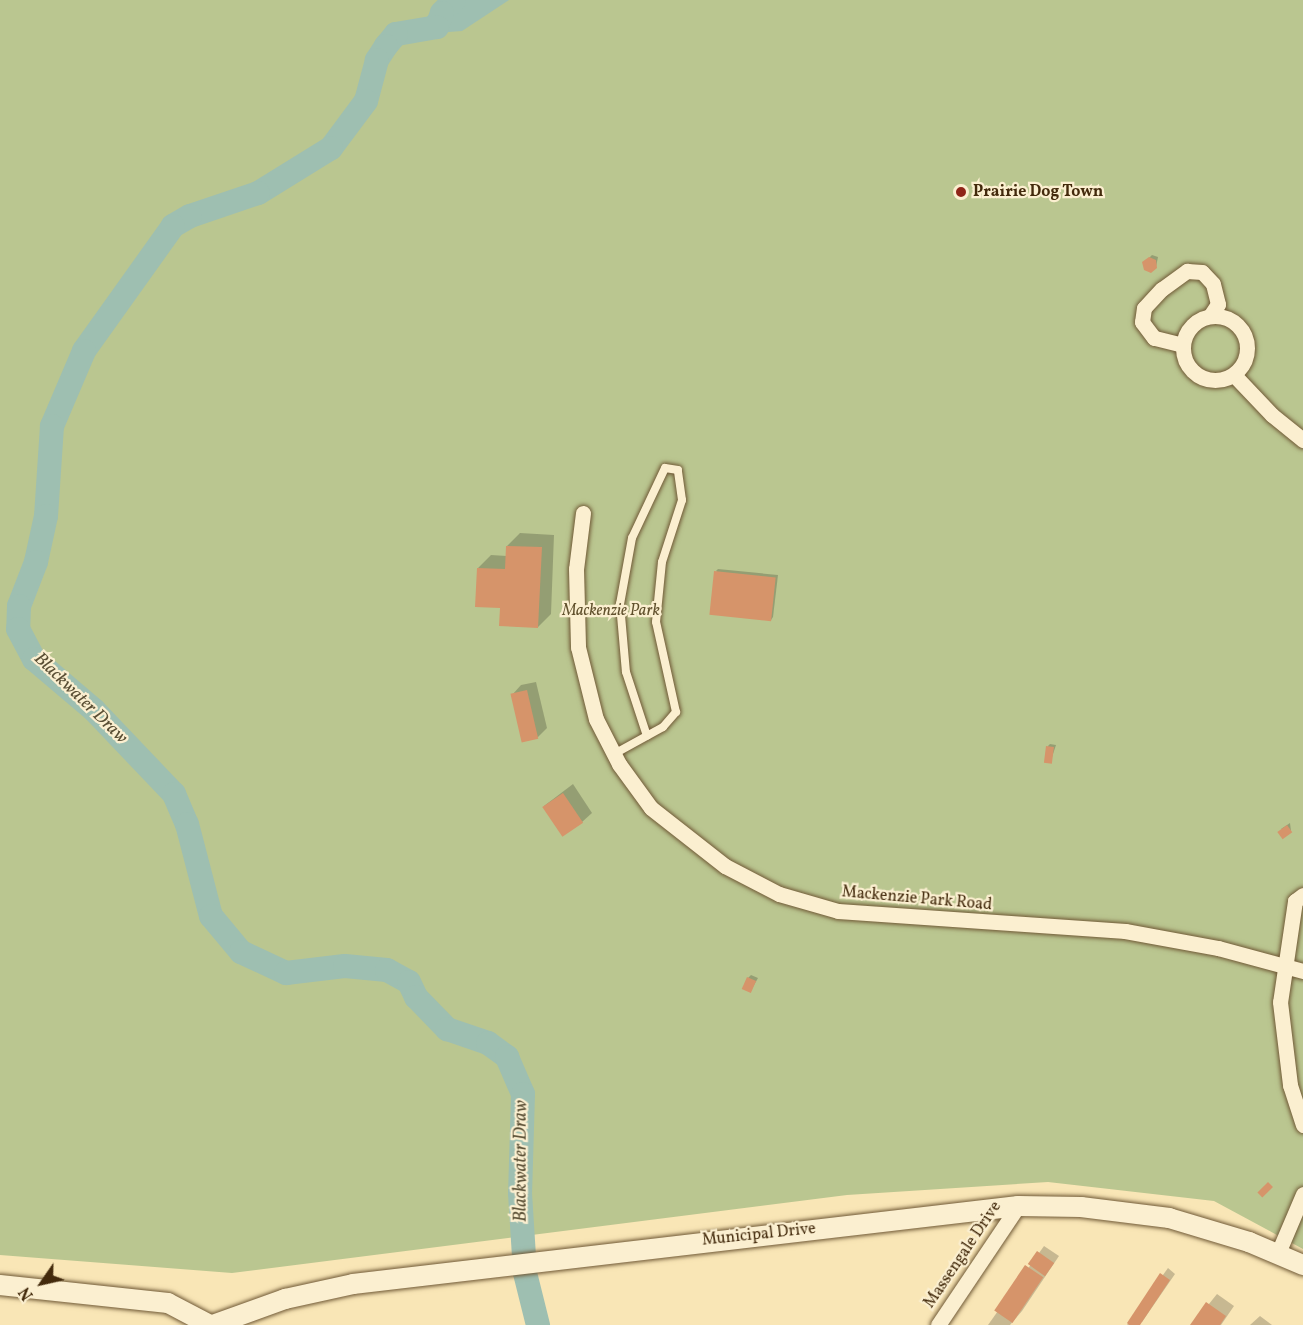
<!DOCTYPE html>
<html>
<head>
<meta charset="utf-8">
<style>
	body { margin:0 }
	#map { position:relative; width:1303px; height:1325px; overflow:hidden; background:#f9e6b6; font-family:Vollkorn,serif }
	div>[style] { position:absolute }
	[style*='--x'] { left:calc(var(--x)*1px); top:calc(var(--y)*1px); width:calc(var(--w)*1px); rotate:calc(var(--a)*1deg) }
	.green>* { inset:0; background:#bac690 }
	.water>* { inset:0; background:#9ebfb1 }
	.shadow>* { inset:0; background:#0003 }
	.river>* { height:24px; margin:-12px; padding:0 12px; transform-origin:12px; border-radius:12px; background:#9ebfb1 }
	.building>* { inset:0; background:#d6946a; transform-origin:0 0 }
	.roads { filter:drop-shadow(0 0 2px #705936) drop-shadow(0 0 2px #705936) }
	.service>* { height:8px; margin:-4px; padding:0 4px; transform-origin:4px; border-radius:4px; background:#fbefd0 }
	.minor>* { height:15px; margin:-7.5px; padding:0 7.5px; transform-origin:7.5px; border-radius:7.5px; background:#fbefd0 }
	.minor>.ring { margin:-7.5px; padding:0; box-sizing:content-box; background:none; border:15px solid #fbefd0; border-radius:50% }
	.tertiary>* { height:20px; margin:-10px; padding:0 10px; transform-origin:10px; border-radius:10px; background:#fbefd0 }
	.dots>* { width:16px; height:16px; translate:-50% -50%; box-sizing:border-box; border:3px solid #fbefd0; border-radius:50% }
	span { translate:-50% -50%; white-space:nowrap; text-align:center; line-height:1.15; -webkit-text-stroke:4.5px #fbefd0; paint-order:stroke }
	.poi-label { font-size:16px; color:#432a0c; font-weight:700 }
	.left { translate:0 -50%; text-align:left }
	.park-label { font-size:16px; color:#61512d; font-style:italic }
	.street-label { font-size:16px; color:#432a0c }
	.water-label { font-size:18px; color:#5a4f35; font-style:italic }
	.north { position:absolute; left:12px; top:1253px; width:60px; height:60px; -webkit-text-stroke:4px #fbefd0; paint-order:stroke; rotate:236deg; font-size:16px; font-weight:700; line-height:24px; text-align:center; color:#432a0c }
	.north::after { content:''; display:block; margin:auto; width:21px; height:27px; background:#432a0c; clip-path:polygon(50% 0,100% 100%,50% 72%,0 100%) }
</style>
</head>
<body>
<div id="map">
	<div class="green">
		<div style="clip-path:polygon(0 0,1303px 0,1303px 1249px,1214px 1201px,1048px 1182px,847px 1195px,232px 1273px,0 1255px)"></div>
	</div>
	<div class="water">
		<div style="clip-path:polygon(441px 0,509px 0,462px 31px,423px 34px,421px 24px)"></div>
	</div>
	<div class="shadow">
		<div style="clip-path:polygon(1152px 255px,1158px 257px,1156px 267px,1147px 260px)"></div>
		<div style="clip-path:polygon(520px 533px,554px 535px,551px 614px,538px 627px,502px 607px,478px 568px,491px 555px,507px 556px,507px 546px)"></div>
		<div style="clip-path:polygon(718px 569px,778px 575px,773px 617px,771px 620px,716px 571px)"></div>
		<div style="clip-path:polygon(536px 682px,547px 728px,538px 737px,523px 741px,512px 695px,521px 685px)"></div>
		<div style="clip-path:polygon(1050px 744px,1056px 745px,1050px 763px,1048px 746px)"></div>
		<div style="clip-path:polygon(573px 784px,592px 813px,582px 822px,544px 806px)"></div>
		<div style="clip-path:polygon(1290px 823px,1291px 831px,1281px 829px)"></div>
		<div style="clip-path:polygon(751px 975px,758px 978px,750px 992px,748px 978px)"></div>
		<div style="clip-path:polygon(1044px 1246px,1059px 1256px,1022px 1311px,1010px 1325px,988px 1325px)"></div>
		<div style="clip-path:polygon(1168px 1268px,1175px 1274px,1142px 1322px,1127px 1325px)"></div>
		<div style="clip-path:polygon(1217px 1294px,1234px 1306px,1221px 1325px,1192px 1325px)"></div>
		<div style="clip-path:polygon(1260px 1316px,1272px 1325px,1250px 1325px)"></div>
	</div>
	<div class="river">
		<div style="--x:454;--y:0;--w:18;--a:133"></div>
		<div style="--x:442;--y:13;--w:15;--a:110"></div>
		<div style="--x:437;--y:27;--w:42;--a:170.3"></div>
		<div style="--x:396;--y:34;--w:16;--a:130"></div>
		<div style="--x:386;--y:46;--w:17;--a:123"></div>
		<div style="--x:377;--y:60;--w:42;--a:105"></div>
		<div style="--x:366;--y:101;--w:59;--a:126.7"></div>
		<div style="--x:331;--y:148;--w:86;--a:148.3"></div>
		<div style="--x:258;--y:193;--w:72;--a:161.3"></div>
		<div style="--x:190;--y:216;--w:20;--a:150"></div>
		<div style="--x:173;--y:226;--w:153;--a:125.5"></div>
		<div style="--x:84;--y:351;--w:82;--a:113.1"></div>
		<div style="--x:52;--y:426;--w:90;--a:93.8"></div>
		<div style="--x:46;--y:516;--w:47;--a:102.3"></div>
		<div style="--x:36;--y:562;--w:47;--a:111.1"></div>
		<div style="--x:19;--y:606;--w:23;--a:92"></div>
		<div style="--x:18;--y:629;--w:34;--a:62"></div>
		<div style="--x:34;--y:659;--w:79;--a:40.4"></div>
		<div style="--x:94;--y:710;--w:116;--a:46.4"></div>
		<div style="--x:174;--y:794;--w:33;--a:67"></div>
		<div style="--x:187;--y:824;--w:95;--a:75.4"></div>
		<div style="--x:211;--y:916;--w:47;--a:50.2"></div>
		<div style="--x:241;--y:952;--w:50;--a:25"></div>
		<div style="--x:286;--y:973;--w:59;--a:-6.8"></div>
		<div style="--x:345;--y:966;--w:42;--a:5.4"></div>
		<div style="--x:387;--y:970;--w:25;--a:29"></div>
		<div style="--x:409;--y:982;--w:17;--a:65"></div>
		<div style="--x:416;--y:997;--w:45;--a:45.9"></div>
		<div style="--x:447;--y:1029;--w:43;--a:18.9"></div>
		<div style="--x:488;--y:1043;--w:24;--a:36"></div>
		<div style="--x:507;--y:1057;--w:40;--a:66.6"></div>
		<div style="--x:523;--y:1094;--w:99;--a:91.7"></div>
		<div style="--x:520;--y:1193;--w:80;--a:86.4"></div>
		<div style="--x:525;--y:1273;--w:54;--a:76"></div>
	</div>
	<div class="building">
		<div style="clip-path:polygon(1149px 257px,1156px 260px,1157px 268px,1151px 273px,1144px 270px,1142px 262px)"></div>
		<div style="clip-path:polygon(506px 546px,542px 547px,538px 628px,499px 626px,500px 608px,475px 607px,477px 568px,505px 569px)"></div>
		<div style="left:714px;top:571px;width:62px;height:44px;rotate:6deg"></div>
		<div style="left:527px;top:690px;width:50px;height:17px;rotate:77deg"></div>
		<div style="left:1046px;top:746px;width:8px;height:17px;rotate:7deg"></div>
		<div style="left:563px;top:793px;width:36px;height:25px;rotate:56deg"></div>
		<div style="left:1287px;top:825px;width:9px;height:12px;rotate:54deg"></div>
		<div style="left:747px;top:977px;width:10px;height:13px;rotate:24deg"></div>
		<div style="left:1268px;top:1182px;width:7px;height:15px;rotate:45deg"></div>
		<div style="left:1037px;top:1251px;width:21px;height:16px;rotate:35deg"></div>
		<div style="left:1025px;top:1265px;width:22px;height:55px;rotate:34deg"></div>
		<div style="clip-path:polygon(1160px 1273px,1170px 1280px,1140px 1325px,1129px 1325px,1127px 1323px)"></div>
		<div style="clip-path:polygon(1206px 1302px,1226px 1316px,1220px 1325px,1190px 1325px)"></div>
	</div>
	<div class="roads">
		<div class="service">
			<div style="--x:614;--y:754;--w:56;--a:-28.9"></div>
			<div style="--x:663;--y:727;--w:20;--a:-49"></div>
			<div style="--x:676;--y:712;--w:92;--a:-102.5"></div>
			<div style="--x:656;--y:622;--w:60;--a:-84.3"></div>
			<div style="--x:662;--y:562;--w:65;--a:-72.1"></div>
			<div style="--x:682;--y:500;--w:30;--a:-98"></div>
			<div style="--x:678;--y:470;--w:13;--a:-171"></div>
			<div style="--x:665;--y:468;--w:77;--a:115.2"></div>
			<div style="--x:632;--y:538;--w:67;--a:100.3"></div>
			<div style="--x:620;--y:604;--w:68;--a:85"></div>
			<div style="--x:626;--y:672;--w:67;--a:71.8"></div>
		</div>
		<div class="minor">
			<div class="ring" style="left:1183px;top:316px;width:49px;height:49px"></div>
			<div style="--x:1183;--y:345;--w:30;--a:-166"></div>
			<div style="--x:1154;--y:338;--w:20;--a:-127"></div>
			<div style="--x:1142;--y:322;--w:14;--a:-82"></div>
			<div style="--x:1144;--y:308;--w:26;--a:-47"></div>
			<div style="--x:1162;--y:289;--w:31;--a:-36"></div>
			<div style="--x:1187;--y:271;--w:15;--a:4"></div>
			<div style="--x:1202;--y:272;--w:16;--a:47"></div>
			<div style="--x:1213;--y:284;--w:21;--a:76"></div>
			<div style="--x:1218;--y:304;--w:14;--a:124"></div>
			<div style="--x:1234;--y:375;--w:55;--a:46.5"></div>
			<div style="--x:1272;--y:415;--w:40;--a:39"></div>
			<div style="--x:583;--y:513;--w:56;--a:97.1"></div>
			<div style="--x:576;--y:569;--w:78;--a:88.5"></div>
			<div style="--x:578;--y:647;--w:74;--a:76"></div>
			<div style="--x:596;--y:719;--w:51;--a:62.9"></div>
			<div style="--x:619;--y:764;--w:54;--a:54"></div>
			<div style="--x:651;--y:808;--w:94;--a:38.1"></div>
			<div style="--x:725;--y:866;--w:61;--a:27.4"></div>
			<div style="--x:779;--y:894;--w:61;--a:16.1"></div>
			<div style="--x:838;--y:911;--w:288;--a:4"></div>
			<div style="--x:1125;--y:931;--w:95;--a:10.4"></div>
			<div style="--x:1218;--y:948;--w:88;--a:15.1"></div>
			<div style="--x:1303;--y:895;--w:10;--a:143"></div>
			<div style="--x:1295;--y:901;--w:102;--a:98.4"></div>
			<div style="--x:1280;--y:1002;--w:84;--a:83.1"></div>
			<div style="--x:1290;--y:1085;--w:42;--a:72"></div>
			<div style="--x:1278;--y:1253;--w:64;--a:-67"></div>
			<div style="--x:938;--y:1325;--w:143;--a:-56.1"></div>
		</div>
		<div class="tertiary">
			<div style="--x:0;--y:1285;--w:169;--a:6.1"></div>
			<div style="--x:168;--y:1303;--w:47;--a:27.6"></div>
			<div style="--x:213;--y:1325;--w:77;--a:-19.9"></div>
			<div style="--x:285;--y:1299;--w:70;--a:-12.4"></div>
			<div style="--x:353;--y:1284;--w:670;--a:-6.69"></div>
			<div style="--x:1018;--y:1206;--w:63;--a:0.9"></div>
			<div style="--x:1081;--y:1207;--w:89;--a:7.1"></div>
			<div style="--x:1169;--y:1218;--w:84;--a:16.7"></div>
			<div style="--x:1249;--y:1242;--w:59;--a:23.1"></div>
		</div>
	</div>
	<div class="dots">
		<div style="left:961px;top:192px;background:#8f2418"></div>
	</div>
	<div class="poi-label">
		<span class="left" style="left:973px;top:192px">Prairie Dog Town</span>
	</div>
	<div class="park-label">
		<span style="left:611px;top:611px">Mackenzie Park</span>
	</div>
	<div class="street-label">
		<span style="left:917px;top:899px;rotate:5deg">Mackenzie Park Road</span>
		<span style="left:759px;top:1235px;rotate:-6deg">Municipal Drive</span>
		<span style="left:963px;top:1255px;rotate:-56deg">Massengale Drive</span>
	</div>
	<div class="water-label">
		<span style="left:80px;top:699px;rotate:44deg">Blackwater Draw</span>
		<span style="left:522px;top:1161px;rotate:-90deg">Blackwater Draw</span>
	</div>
	<div class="north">N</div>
</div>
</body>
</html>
